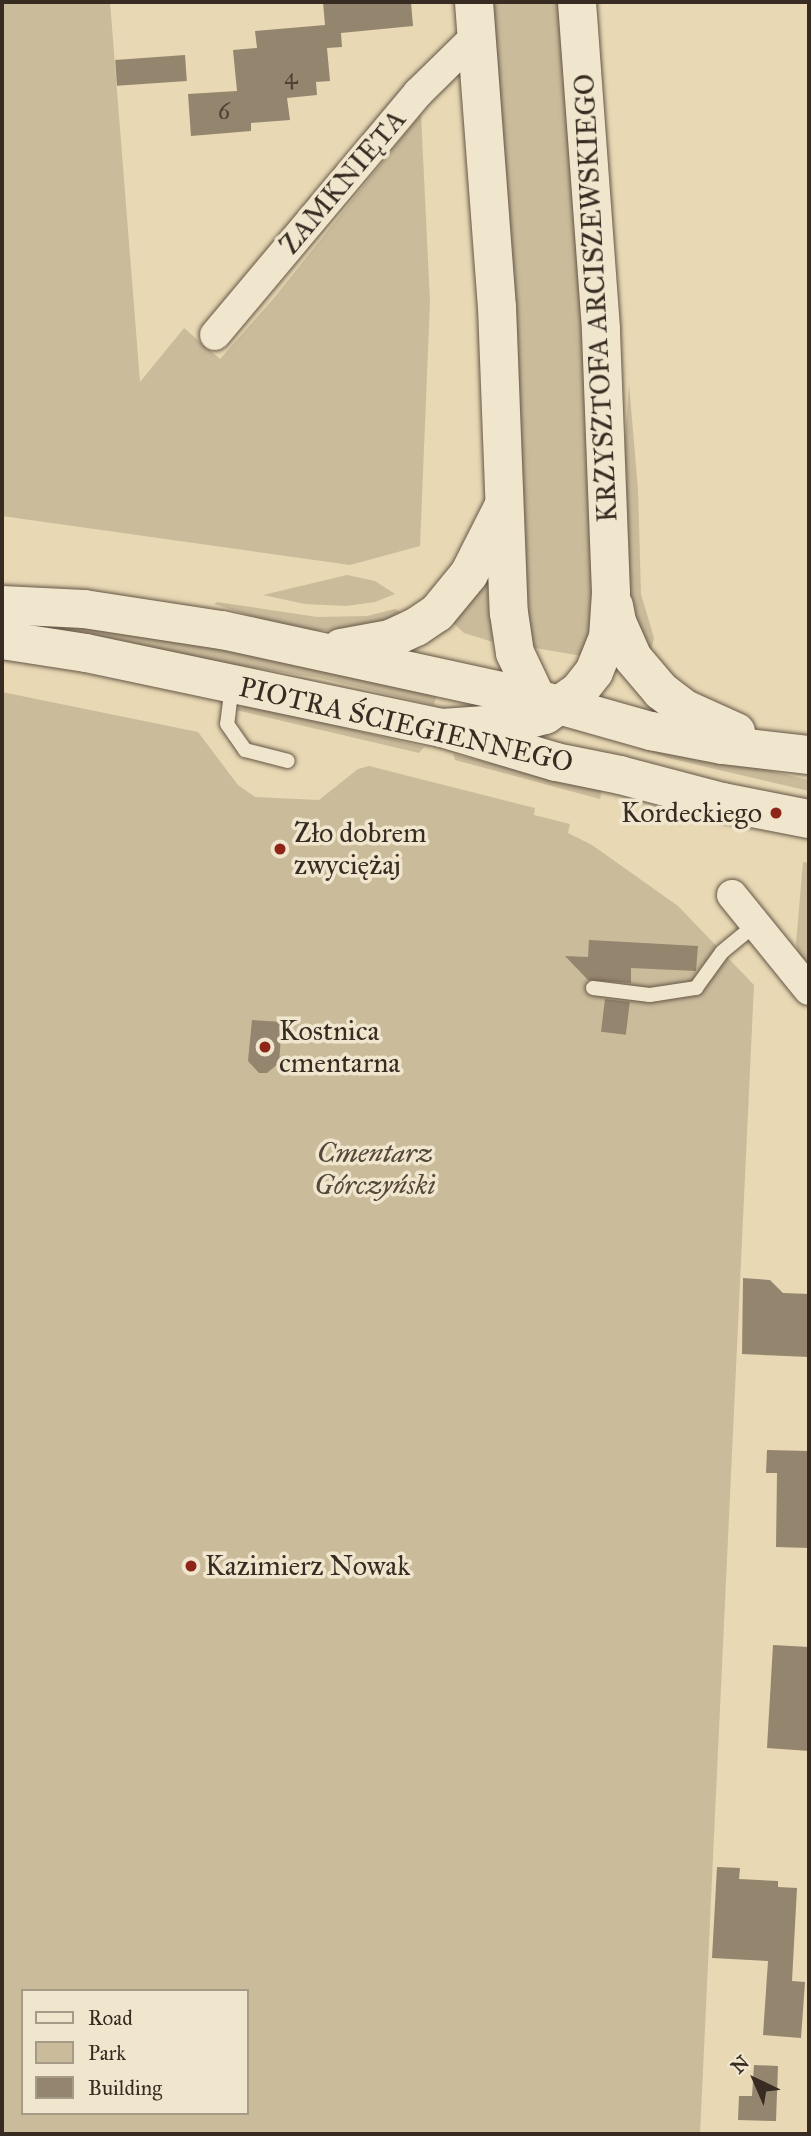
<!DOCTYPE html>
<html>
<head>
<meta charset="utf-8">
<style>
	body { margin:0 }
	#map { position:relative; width:811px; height:2136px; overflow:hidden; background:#e8d8b4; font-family:"IM FELL Great Primer",serif }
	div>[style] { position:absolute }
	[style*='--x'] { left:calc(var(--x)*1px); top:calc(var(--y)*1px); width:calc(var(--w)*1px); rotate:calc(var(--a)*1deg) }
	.green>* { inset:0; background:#cabb9b }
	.building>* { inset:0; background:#94856e; transform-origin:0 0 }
	.roads { filter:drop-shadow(0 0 2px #645646) drop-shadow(0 0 2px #645646) }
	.lane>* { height:14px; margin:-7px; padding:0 7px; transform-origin:7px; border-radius:7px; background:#f0e6ce }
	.street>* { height:30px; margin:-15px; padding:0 15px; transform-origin:15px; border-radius:15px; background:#f0e6ce }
	.secondary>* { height:38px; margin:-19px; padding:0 19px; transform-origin:19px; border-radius:19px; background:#f0e6ce }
	.dots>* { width:19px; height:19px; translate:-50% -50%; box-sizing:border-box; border:4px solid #f0e6ce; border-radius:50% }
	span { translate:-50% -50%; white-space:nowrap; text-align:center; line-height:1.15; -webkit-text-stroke:7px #f0e6ce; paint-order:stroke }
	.number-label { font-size:24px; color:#4f4235 }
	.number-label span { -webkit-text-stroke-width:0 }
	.street-label { font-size:28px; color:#382b22 }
	.poi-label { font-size:28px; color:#382b22 }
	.right { translate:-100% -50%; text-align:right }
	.left { translate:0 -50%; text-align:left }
	.park-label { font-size:28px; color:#55483a; font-style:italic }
	.frame { position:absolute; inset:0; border:4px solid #382b22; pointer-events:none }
	.legend { position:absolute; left:21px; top:1989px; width:228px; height:126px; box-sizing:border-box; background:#f0e6ce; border:2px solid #a69b89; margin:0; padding:9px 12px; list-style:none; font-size:21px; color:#382b22 }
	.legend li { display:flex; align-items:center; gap:14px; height:35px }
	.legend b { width:35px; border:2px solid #a69b89 }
	.north { position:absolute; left:720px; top:2045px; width:70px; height:70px; -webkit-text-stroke:5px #f0e6ce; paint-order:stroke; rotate:316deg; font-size:19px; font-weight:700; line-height:28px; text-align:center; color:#382b22 }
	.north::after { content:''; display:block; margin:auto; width:24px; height:32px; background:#382b22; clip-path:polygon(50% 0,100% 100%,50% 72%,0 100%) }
</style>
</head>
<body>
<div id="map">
	<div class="green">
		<div style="clip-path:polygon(2px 2px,110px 2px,140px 382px,184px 328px,220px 359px,274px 298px,421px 114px,430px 302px,420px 546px,350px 565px,2px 516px)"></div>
		<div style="clip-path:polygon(489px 2px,562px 2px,579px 225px,594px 556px,588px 657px,529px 647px)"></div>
		<div style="clip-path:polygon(629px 384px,638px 489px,641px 594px,654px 638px,650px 654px,629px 606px,623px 469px)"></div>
		<div style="clip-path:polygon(488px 572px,488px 599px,493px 642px,464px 633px,450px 620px)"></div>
		<div style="clip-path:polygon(347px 575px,375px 581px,395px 594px,375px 602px,346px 606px,305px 604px,263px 595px)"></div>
		<div style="clip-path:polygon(217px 602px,317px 617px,367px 616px,395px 609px,408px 616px,341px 631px,310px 630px,278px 624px,214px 604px)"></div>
		<div style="clip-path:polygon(16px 620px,177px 638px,437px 693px,434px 705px,319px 678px,185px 657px)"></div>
		<div style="clip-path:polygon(evenodd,2px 692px,198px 732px,238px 785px,255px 797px,319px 800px,358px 769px,369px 766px,535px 808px,534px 815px,570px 824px,568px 833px,592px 845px,678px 906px,754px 985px,700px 2134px,2px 2134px,2px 692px,23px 1991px,247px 1991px,247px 2113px,23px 2113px,23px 1991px)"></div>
		<div style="clip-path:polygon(248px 704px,424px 747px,419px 753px,236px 710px)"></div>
		<div style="clip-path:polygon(640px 740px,809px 780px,809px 791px,668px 758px,638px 748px)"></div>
		<div style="clip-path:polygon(453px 754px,602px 790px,600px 799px,455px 760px)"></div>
		<div style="clip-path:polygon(803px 862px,809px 863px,809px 965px,802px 968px,796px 944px)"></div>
	</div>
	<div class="building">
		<div style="clip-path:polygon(323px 2px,411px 2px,413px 26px,341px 33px,342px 47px,327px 48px,330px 81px,316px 82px,317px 95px,287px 98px,290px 120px,251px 123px,251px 131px,191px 136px,188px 94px,237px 91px,233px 50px,257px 48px,255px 31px,325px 25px)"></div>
		<div style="left:185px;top:55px;width:26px;height:70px;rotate:86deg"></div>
		<div style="clip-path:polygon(589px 940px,698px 946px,696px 971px,631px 968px,631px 983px,588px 980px,565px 956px,588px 957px)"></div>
		<div style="left:605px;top:999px;width:25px;height:33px;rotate:7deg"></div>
		<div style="clip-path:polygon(252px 1020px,282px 1022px,279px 1063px,267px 1073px,259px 1073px,248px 1061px)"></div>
		<div style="clip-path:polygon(743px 1278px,770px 1280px,783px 1293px,809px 1294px,809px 1357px,742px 1354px)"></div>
		<div style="clip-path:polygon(767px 1450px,809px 1451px,809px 1548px,776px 1547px,777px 1473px,766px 1473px)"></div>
		<div style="clip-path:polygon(773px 1645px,809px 1647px,809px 1751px,767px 1748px)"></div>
		<div style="clip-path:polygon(717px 1867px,740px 1868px,739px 1879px,778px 1881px,778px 1887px,797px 1888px,792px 1981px,805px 1982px,801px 2038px,763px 2035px,768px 1961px,712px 1958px)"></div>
		<div style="clip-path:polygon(754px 2065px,778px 2066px,776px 2121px,738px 2120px,739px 2096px,752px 2096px)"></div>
	</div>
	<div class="roads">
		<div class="lane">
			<div style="--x:232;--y:685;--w:39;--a:97"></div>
			<div style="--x:227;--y:724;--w:32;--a:55"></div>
			<div style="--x:245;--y:750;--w:44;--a:14.3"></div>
			<div style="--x:593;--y:988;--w:57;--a:7"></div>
			<div style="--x:650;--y:995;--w:47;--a:-8.7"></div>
			<div style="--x:696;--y:988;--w:44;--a:-54.2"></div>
			<div style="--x:722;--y:952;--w:44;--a:-39.5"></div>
		</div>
		<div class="street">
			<div style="--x:215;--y:335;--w:316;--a:-50"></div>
			<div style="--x:418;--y:93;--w:83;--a:-44.5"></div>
			<div style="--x:732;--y:895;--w:122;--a:51"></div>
		</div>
		<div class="secondary">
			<div style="--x:474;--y:2;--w:306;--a:85.7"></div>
			<div style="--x:497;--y:307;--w:306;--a:87.8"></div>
			<div style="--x:509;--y:613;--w:40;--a:81.5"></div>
			<div style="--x:515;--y:653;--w:65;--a:64.6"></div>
			<div style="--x:2;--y:605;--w:82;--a:2.8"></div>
			<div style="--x:84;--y:609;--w:140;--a:8.7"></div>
			<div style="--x:222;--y:630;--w:319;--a:12.3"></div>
			<div style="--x:534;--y:698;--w:122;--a:15.8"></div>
			<div style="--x:651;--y:731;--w:72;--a:11.2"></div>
			<div style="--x:722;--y:745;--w:88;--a:6.6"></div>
			<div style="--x:614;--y:606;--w:16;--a:79"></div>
			<div style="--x:617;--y:622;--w:39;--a:66"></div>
			<div style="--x:633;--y:658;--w:43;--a:49.7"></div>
			<div style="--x:661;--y:691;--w:30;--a:37"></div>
			<div style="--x:685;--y:709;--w:56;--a:24.3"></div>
			<div style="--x:2;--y:640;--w:85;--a:8.8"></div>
			<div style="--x:86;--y:653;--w:364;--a:11.9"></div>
			<div style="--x:442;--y:728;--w:119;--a:16.6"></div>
			<div style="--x:556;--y:762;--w:65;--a:11.5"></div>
			<div style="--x:620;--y:775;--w:106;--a:14.8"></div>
			<div style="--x:722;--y:802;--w:89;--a:11.1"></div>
			<div style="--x:341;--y:648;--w:50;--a:-10.4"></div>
			<div style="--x:390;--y:639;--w:29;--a:-25"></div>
			<div style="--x:416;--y:627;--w:25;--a:-34"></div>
			<div style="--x:437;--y:613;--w:50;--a:-50.6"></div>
			<div style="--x:469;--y:574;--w:73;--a:-63.1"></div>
			<div style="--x:442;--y:728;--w:73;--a:-3.9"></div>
			<div style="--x:515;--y:723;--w:31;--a:-15"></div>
			<div style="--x:545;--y:715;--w:42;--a:-35.2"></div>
			<div style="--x:579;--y:691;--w:24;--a:-52"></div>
			<div style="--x:594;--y:672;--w:37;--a:-68"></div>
			<div style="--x:608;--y:638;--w:45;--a:-86.2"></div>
			<div style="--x:611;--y:593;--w:264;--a:-92.2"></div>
			<div style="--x:601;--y:329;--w:328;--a:-94.2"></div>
		</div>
	</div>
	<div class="dots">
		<div style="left:776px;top:813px;background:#8f2418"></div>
		<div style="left:280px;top:849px;background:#8f2418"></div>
		<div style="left:265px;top:1047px;background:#8f2418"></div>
		<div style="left:191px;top:1566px;background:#8f2418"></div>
	</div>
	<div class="number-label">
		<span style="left:291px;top:77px">4</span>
		<span style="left:224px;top:112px">6</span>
	</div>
	<div class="street-label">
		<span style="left:343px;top:182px;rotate:-50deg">ZAMKNIĘTA</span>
		<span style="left:596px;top:298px;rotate:-93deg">KRZYSZTOFA ARCISZEWSKIEGO</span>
		<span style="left:406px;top:725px;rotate:13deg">PIOTRA ŚCIEGIENNEGO</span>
	</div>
	<div class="poi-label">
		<span class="right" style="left:762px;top:813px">Kordeckiego</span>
		<span class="left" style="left:294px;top:849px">Zło dobrem<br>zwyciężaj</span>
		<span class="left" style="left:279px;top:1047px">Kostnica<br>cmentarna</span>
		<span class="left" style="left:205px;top:1566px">Kazimierz Nowak</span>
	</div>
	<div class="park-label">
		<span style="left:375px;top:1169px">Cmentarz<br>Górczyński</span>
	</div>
	<div class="frame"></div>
	<ul class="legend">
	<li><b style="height:9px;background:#f0e6ce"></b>Road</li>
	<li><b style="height:19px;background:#cabb9b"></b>Park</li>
	<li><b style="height:19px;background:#94856e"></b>Building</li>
	</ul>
	<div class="north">N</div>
</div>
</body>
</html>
